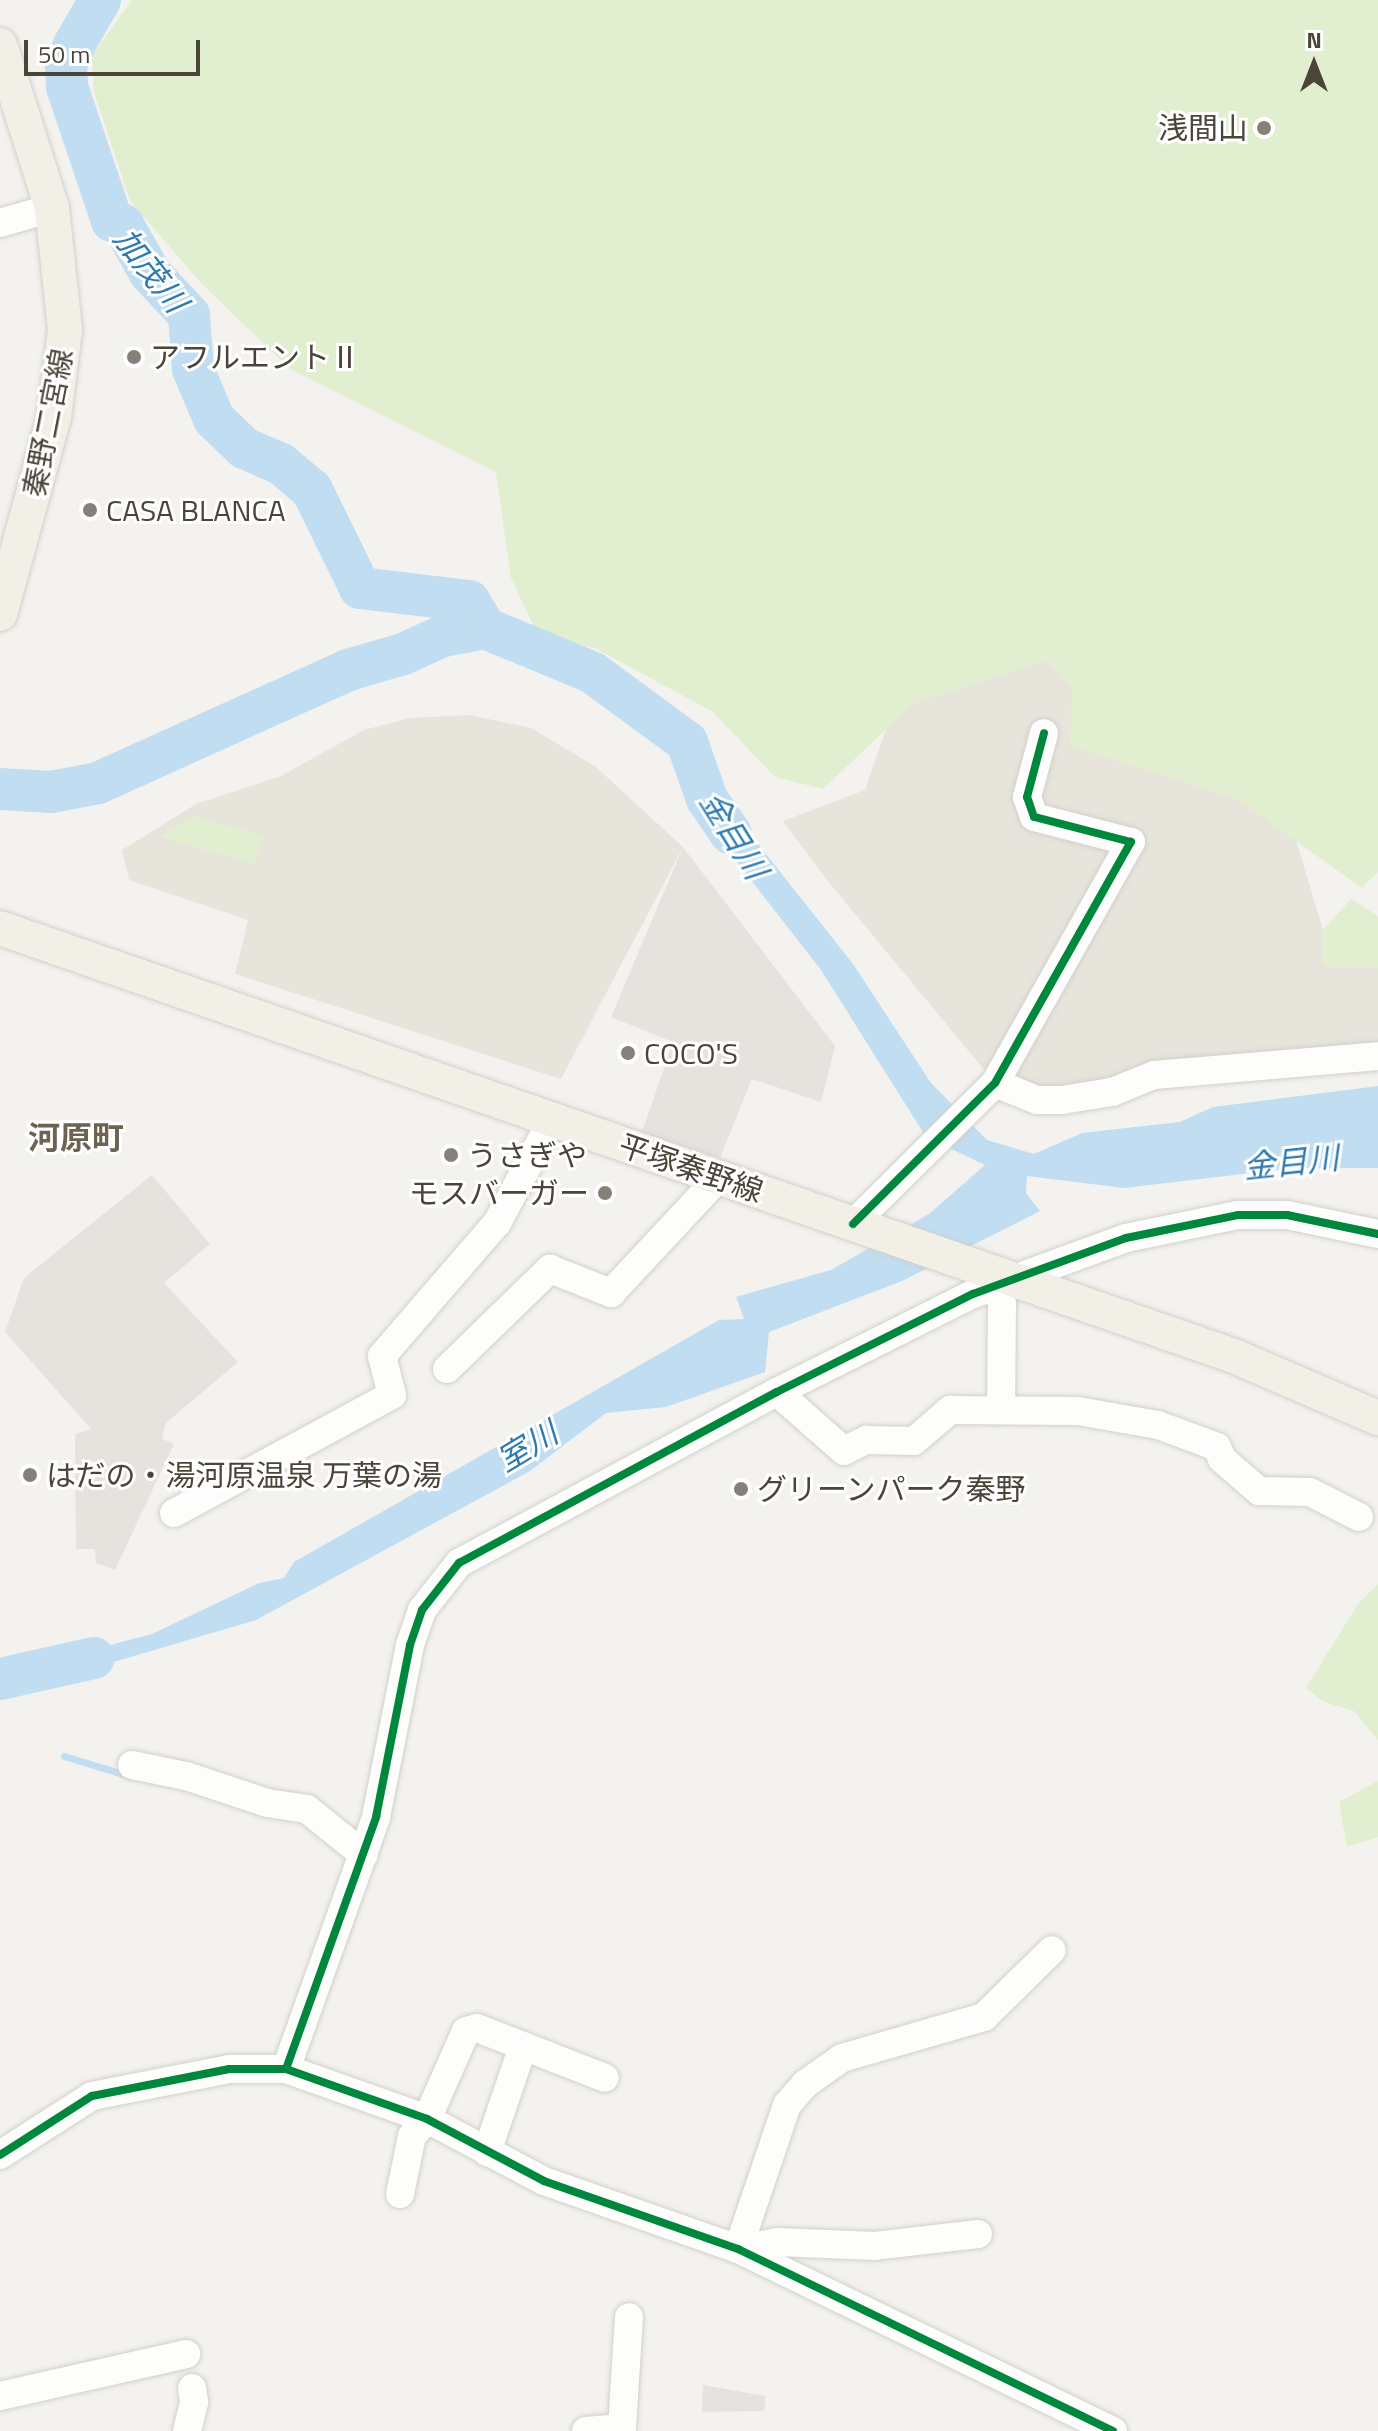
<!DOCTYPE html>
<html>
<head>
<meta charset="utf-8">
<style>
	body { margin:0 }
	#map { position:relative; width:1378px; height:2431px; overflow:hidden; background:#f4f2ee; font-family:"Titillium Web","Noto Sans JP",sans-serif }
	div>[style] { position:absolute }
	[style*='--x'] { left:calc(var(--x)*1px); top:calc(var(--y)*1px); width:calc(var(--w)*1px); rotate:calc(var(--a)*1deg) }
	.residential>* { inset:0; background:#e7e4dc }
	.green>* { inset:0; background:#e1eecf }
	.parking>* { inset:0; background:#e6e3df }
	.water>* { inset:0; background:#c0ddf1 }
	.stream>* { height:7px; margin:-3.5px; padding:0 3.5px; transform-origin:3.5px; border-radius:3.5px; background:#c0ddf1 }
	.river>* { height:42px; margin:-21px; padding:0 21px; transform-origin:21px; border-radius:21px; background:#c0ddf1 }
	.roads { filter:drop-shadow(0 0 2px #d2d0cb) drop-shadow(0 0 2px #d2d0cb) }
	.minor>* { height:28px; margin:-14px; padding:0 14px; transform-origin:14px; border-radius:14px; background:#fdfdfc }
	.major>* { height:34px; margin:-17px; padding:0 17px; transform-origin:17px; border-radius:17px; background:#f2efe6 }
	.cycleway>* { height:8px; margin:-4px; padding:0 4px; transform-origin:4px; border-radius:4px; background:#00873e }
	.dots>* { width:22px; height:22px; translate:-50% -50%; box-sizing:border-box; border:4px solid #fff; border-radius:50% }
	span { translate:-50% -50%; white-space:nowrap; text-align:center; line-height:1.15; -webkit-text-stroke:6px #fff; paint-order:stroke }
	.poi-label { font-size:30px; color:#4b4439 }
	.right { translate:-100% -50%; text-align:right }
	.left { translate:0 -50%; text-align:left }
	.street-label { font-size:30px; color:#4b4439 }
	.water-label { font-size:32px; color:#2e7ab2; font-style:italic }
	.neighbourhood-label { font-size:32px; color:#6e6250; font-weight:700 }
	.north { position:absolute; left:1274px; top:24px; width:80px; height:80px; -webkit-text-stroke:6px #fff; paint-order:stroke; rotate:0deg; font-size:22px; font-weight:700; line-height:32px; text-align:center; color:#4b4439 }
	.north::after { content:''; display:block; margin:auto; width:28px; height:36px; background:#4b4439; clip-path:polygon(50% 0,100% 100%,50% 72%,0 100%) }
	.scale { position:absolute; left:24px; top:40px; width:176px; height:36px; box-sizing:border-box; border:4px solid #4b4439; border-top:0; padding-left:10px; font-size:24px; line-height:28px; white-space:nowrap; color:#4b4439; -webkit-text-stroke:6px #fff; paint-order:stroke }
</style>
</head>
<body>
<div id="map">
	<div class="residential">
		<div style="clip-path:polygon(1048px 660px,1072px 690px,1071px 746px,1237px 799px,1296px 840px,1323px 930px,1322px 966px,1378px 967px,1378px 1069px,1112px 1092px,995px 1083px,827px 880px,783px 821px,865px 790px,886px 729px,915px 702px)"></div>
		<div style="clip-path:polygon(469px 715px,531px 728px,596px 767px,683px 847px,561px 1079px,235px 974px,248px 920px,129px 880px,122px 850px,196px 804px,281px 776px,364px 730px,410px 718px)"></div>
	</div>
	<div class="green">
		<div style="clip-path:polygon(132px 0,1378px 0,1378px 872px,1362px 888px,1237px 799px,1070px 746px,1072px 690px,1048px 660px,915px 702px,823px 789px,775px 777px,713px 712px,597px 649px,538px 635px,511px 578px,496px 472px,290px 369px,201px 283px,130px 201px,94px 92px,92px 55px)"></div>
		<div style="clip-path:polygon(193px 816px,264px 836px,255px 864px,159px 837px)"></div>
		<div style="clip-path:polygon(1351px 899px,1378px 916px,1378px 967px,1322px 966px,1323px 930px)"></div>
		<div style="clip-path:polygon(1378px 1584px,1378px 1740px,1354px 1711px,1324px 1702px,1306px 1688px,1358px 1604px)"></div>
		<div style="clip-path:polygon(1378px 1781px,1378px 1837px,1347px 1847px,1339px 1802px)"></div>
	</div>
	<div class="parking">
		<div style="clip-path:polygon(683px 847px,835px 1046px,821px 1102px,752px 1079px,720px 1158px,642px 1132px,673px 1042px,611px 1017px)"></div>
		<div style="clip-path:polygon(152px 1175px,210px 1244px,164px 1283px,238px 1362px,166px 1423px,162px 1439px,174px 1444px,115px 1570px,96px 1563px,95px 1549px,76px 1549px,75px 1434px,91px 1429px,5px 1332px,24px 1278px)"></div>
		<div style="clip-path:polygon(703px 2385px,766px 2396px,764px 2411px,702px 2412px)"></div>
	</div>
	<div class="water">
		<div style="clip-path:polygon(697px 782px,747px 830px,853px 964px,931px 1083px,987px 1140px,1034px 1154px,1082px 1133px,1180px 1122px,1213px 1107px,1378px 1086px,1378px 1168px,1293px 1168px,1124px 1188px,1027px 1176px,1026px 1193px,1040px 1211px,902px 1281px,769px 1332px,765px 1372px,666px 1407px,606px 1413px,530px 1471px,256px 1620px,39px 1684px,38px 1664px,152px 1634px,259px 1583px,284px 1578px,294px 1562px,719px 1320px,744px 1319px,736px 1297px,831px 1270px,929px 1214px,985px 1165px,926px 1137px,821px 970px,695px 808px)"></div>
	</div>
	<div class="stream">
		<div style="--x:64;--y:1756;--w:69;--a:16.9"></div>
	</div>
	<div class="river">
		<div style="--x:100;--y:0;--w:52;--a:120"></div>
		<div style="--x:74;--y:45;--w:22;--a:111"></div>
		<div style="--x:66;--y:66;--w:21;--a:87"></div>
		<div style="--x:67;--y:87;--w:141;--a:71.4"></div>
		<div style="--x:112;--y:221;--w:12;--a:20"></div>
		<div style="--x:123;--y:225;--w:55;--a:60.6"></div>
		<div style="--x:150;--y:273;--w:57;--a:47.1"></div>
		<div style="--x:189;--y:315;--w:54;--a:85.8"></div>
		<div style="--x:193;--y:369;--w:54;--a:67.2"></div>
		<div style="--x:214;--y:419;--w:42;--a:44"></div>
		<div style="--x:244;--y:448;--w:40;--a:23.4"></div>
		<div style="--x:281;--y:464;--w:40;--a:40"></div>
		<div style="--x:312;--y:490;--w:109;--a:63.9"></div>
		<div style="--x:360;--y:588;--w:110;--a:6.8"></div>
		<div style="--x:469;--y:601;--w:31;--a:59"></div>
		<div style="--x:0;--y:789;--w:51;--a:3.4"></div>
		<div style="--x:51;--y:792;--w:48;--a:-10.8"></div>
		<div style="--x:98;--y:783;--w:274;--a:-24.3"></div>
		<div style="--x:348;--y:670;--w:57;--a:-16.2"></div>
		<div style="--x:403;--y:654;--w:44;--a:-24.2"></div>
		<div style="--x:443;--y:636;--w:43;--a:-10.8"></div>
		<div style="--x:485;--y:628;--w:117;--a:22.6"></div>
		<div style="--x:593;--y:673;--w:117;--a:36.3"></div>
		<div style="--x:687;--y:742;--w:60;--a:70.7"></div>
		<div style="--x:707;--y:799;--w:42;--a:55.6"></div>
		<div style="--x:0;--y:1679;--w:96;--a:-12.6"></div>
	</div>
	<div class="roads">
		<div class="minor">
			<div style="--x:0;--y:223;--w:54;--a:-16.1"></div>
			<div style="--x:995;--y:1083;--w:45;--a:22"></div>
			<div style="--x:1037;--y:1100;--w:25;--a:0"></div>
			<div style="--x:1062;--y:1100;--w:51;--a:-9.1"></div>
			<div style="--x:1112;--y:1092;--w:45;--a:-22"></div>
			<div style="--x:1154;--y:1075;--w:225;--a:-4.8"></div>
			<div style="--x:853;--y:1224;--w:200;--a:-44.8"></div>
			<div style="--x:995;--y:1083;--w:277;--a:-60.6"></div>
			<div style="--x:1131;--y:842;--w:100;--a:-165.5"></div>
			<div style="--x:1034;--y:817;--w:21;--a:-109"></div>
			<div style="--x:1027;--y:797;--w:66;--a:-75.1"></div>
			<div style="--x:996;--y:1285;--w:19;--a:72"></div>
			<div style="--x:1002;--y:1303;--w:106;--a:90.5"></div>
			<div style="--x:447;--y:1369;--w:144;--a:-44.2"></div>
			<div style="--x:550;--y:1269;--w:66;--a:21.5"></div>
			<div style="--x:611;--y:1293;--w:158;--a:-47"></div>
			<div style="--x:777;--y:1392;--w:89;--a:41.4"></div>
			<div style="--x:844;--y:1451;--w:25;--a:-27"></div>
			<div style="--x:866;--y:1440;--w:48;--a:1.2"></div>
			<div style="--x:914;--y:1441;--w:48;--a:-40.7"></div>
			<div style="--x:950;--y:1410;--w:128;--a:0.4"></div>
			<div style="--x:1078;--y:1411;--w:81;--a:9.9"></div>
			<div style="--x:1158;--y:1425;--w:63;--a:20.4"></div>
			<div style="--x:1217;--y:1447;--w:13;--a:67"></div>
			<div style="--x:1222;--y:1459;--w:49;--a:40.9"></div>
			<div style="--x:1259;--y:1491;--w:51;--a:1.1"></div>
			<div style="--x:1310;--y:1492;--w:55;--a:27"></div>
			<div style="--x:174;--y:1513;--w:248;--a:-28.4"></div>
			<div style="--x:392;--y:1395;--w:40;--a:-104.4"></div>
			<div style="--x:382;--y:1356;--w:176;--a:-49.2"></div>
			<div style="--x:497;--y:1223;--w:117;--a:-61.9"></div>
			<div style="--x:132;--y:1765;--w:55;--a:11.5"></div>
			<div style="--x:186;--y:1776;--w:85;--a:18.4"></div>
			<div style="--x:267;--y:1803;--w:40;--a:8.5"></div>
			<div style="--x:307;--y:1809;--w:73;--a:38.9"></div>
			<div style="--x:286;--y:2069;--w:268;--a:-70.3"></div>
			<div style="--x:376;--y:1817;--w:175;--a:-78.8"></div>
			<div style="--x:410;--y:1645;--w:37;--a:-71"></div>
			<div style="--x:422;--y:1610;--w:60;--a:-51.8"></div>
			<div style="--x:459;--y:1563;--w:361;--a:-28.3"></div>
			<div style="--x:777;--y:1392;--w:219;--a:-26.6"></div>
			<div style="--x:973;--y:1294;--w:163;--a:-20.1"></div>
			<div style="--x:1126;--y:1238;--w:114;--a:-11.6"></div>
			<div style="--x:1238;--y:1215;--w:49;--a:0"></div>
			<div style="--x:1287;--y:1215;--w:93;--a:11.8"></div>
			<div style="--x:487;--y:2152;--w:112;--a:-71.2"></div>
			<div style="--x:0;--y:2155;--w:109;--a:-32.7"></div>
			<div style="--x:92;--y:2096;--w:140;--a:-11.1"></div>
			<div style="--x:229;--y:2069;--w:57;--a:0"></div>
			<div style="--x:286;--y:2069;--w:150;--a:19.5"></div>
			<div style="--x:427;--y:2119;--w:132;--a:27.9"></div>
			<div style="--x:544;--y:2181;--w:206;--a:19.3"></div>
			<div style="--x:738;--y:2249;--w:417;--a:25.9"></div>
			<div style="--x:400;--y:2194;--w:59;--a:-78.3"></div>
			<div style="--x:412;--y:2136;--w:23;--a:-49"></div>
			<div style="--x:427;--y:2119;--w:96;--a:-66.1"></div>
			<div style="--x:466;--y:2031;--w:11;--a:-15"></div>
			<div style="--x:477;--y:2028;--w:137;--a:21.3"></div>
			<div style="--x:978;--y:2234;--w:104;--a:173.4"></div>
			<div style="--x:875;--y:2246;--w:97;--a:-177.6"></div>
			<div style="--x:778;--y:2242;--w:41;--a:170.1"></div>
			<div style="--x:738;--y:2249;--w:152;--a:-71.2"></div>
			<div style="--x:787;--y:2105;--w:28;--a:-49"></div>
			<div style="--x:805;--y:2084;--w:45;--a:-35.1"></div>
			<div style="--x:842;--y:2058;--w:148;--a:-16.1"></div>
			<div style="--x:984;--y:2017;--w:95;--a:-44.6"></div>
			<div style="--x:0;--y:2396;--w:191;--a:-12.7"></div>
			<div style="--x:187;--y:2431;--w:30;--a:-76"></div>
			<div style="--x:194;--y:2402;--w:14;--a:-98"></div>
			<div style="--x:586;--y:2431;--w:36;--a:-5"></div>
			<div style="--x:622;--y:2428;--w:111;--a:-86.4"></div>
		</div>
		<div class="major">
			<div style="--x:0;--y:45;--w:171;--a:72.3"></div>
			<div style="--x:52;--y:208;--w:123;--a:83.9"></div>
			<div style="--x:65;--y:330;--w:88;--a:97.2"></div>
			<div style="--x:54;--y:417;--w:204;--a:105.3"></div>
			<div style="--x:0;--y:928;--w:1306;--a:19.13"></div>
			<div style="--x:1234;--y:1356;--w:157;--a:23.3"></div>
		</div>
	</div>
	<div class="cycleway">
		<div style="--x:853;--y:1224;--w:200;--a:-44.8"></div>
		<div style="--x:995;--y:1083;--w:277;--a:-60.6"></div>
		<div style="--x:1131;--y:842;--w:100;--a:-165.5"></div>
		<div style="--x:1034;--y:817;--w:21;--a:-109"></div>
		<div style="--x:1027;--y:797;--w:66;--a:-75.1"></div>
		<div style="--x:286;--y:2069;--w:268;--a:-70.3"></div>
		<div style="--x:376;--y:1817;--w:175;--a:-78.8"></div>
		<div style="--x:410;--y:1645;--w:37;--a:-71"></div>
		<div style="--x:422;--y:1610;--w:60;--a:-51.8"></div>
		<div style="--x:459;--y:1563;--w:361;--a:-28.3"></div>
		<div style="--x:777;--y:1392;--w:219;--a:-26.6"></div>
		<div style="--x:973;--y:1294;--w:163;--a:-20.1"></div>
		<div style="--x:1126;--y:1238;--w:114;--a:-11.6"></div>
		<div style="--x:1238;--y:1215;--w:49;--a:0"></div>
		<div style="--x:1287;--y:1215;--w:93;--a:11.8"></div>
		<div style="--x:0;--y:2155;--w:109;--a:-32.7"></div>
		<div style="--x:92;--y:2096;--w:140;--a:-11.1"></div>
		<div style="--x:229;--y:2069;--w:57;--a:0"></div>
		<div style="--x:286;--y:2069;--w:150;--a:19.5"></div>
		<div style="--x:427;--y:2119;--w:132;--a:27.9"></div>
		<div style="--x:544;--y:2181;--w:206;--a:19.3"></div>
		<div style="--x:738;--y:2249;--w:417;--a:25.9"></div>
	</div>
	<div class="dots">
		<div style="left:1264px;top:128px;background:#868178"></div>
		<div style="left:134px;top:357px;background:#868178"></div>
		<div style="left:90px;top:510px;background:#868178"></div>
		<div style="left:628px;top:1053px;background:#868178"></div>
		<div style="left:451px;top:1155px;background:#868178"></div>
		<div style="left:605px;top:1193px;background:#868178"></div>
		<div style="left:30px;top:1475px;background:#868178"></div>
		<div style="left:741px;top:1489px;background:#868178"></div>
	</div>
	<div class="poi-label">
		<span class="right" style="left:1248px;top:128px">浅間山</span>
		<span class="left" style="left:150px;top:357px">アフルエントⅡ</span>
		<span class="left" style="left:106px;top:510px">CASA BLANCA</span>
		<span class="left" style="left:644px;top:1053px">COCO'S</span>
		<span class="left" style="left:467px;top:1155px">うさぎや</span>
		<span class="right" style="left:589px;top:1193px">モスバーガー</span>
		<span class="left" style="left:46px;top:1475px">はだの・湯河原温泉 万葉の湯</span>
		<span class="left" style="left:757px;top:1489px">グリーンパーク秦野</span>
	</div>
	<div class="street-label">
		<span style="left:48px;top:423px;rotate:-79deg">秦野二宮線</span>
		<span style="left:691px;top:1168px;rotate:19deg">平塚秦野線</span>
	</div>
	<div class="water-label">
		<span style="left:151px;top:270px;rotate:52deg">加茂川</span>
		<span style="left:734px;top:835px;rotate:58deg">金目川</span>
		<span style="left:1291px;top:1162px;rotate:-6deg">金目川</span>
		<span style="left:527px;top:1446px;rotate:-31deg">室川</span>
	</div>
	<div class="neighbourhood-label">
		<span style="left:76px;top:1137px">河原町</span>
	</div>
	<div class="north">N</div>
	<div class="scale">50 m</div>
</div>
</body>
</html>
